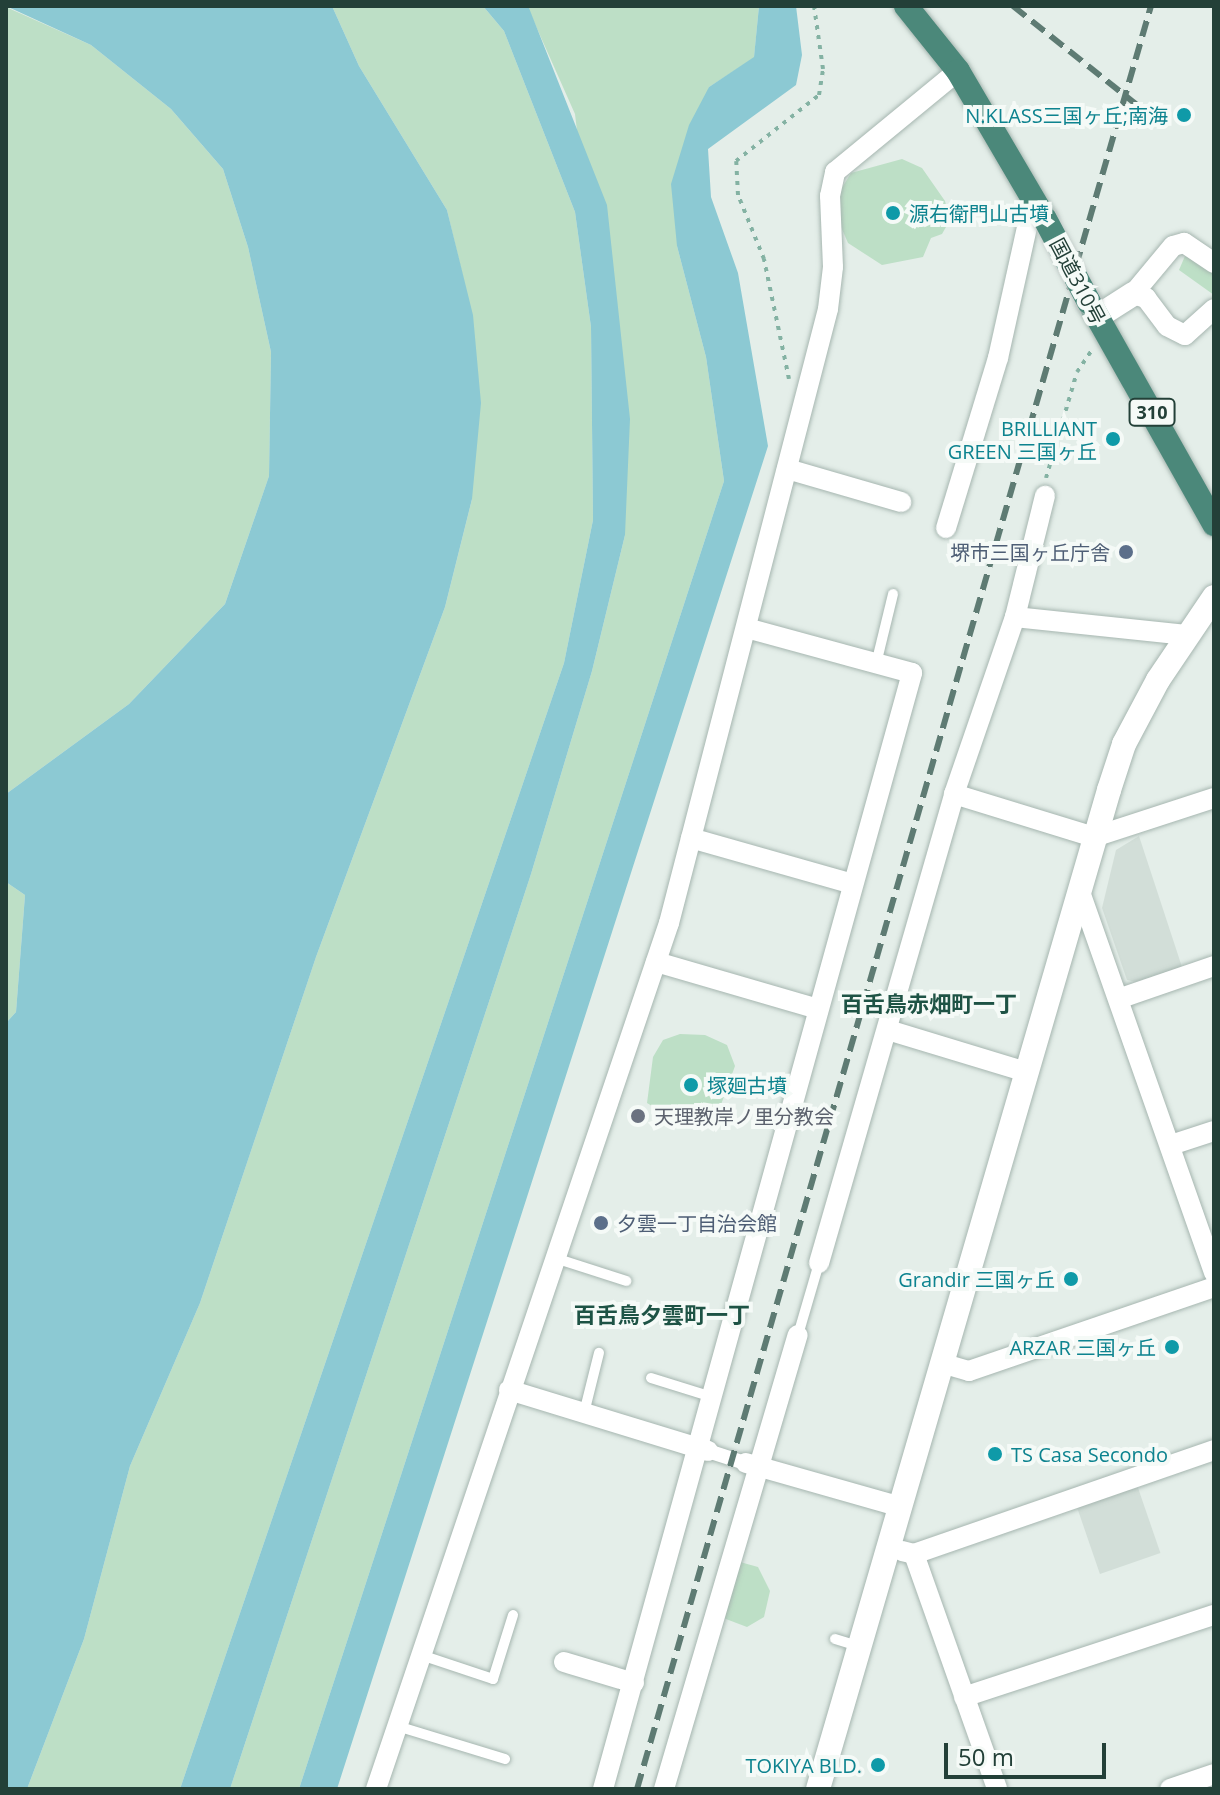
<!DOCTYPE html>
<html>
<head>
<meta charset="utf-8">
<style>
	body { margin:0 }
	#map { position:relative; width:1220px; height:1795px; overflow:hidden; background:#e4eee9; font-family:"Open Sans","Noto Sans JP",sans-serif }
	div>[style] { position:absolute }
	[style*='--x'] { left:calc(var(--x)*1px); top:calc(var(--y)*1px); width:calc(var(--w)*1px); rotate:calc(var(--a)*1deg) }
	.built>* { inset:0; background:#d2ded8; transform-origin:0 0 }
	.green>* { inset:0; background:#bddfc6 }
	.water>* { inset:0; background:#8cc9d3 }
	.path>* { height:4px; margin-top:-2px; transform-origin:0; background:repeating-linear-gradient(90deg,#84b2a3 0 4px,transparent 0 10px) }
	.roads { filter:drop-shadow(0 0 2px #a6b6b0) drop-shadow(0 0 2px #a6b6b0) }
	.service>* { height:10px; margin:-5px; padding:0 5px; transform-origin:5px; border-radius:5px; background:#fff }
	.pedestrian>* { height:14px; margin:-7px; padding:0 7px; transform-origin:7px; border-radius:7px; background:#fff }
	.minor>* { height:20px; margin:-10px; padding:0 10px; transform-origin:10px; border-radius:10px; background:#fff }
	.tertiary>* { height:24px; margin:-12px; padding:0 12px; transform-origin:12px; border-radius:12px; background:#fff }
	.trunk>* { height:24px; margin:-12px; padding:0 12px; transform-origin:12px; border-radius:12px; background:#4b887a }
	.rail>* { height:6px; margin-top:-3px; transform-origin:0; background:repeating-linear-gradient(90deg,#5e7b73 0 16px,transparent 0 24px) }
	.bridges { filter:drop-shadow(0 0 2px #c1cac7) drop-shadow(0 0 2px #c1cac7) }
	.trunk-bridge>* { height:24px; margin:-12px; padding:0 12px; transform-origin:12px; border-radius:12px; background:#4b887a }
	.dots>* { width:22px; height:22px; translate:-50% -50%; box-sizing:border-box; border:4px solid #f5faf7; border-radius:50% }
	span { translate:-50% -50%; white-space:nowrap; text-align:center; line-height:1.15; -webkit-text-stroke:8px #f5faf7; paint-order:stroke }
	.shield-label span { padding:2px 6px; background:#f5faf7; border:2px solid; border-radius:6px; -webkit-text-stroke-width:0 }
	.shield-label { font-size:18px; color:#234038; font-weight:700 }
	.culture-label { font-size:20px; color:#0d838f }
	.right { translate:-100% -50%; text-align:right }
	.left { translate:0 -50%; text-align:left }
	.street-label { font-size:20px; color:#234038 }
	.service-label { font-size:20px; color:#4e5e75 }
	.worship-label { font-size:20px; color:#5b616d }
	.neighbourhood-label { font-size:22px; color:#1e5345; font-weight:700 }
	.frame { position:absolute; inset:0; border:8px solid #234038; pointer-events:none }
	.scale { position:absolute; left:944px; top:1743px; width:162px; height:36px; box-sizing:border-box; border:4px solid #234038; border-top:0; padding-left:10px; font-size:24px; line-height:28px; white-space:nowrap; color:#234038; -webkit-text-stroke:6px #f5faf7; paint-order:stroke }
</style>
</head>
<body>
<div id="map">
	<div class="built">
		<div style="clip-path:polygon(1139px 836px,1182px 967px,1136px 982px,1127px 980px,1102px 908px,1116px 850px)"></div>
		<div style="left:1137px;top:1485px;width:72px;height:64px;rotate:71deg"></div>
	</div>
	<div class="green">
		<div style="clip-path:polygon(332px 6px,483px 6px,504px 31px,575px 212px,591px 327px,593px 520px,564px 663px,180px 1789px,27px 1789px,84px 1639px,130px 1466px,200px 1303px,316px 957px,445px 607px,472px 499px,472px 315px,447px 210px,359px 66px)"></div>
		<div style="clip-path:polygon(527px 6px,759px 6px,754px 58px,709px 87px,677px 246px,706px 357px,724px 481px,299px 1789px,230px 1789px,531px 874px,592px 671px,625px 535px,575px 114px)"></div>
		<div style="clip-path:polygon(6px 7px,91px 45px,171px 109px,223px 169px,248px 247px,271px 352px,269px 476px,225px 604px,129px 704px,6px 794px)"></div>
		<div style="clip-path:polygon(902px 159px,922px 168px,945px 201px,950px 220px,942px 234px,931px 238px,923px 257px,882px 265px,848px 243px,838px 220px,840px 191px,851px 173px)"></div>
		<div style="clip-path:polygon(1185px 256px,1214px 270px,1214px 295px,1179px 270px)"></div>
		<div style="clip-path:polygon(6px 882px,25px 895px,16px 1012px,6px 1023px)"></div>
		<div style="clip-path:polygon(680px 1034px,705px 1035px,727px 1045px,735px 1066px,718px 1113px,674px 1107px,662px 1112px,647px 1103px,653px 1057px,663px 1040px)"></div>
		<div style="clip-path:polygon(740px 1562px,758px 1567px,770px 1591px,764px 1617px,747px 1627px,718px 1616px)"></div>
	</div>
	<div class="water">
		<div style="clip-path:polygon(332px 6px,359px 66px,447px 210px,473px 315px,481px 403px,472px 499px,445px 607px,316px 957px,200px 1303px,130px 1466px,84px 1639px,27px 1789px,6px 1789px,6px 1023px,16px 1012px,25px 895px,6px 882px,6px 794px,129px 704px,225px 604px,269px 476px,271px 352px,248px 247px,223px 169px,171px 109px,91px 45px,6px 6px)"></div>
		<div style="clip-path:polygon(483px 6px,529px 8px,607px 205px,630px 419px,625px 535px,592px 671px,531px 874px,230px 1789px,180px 1789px,564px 663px,593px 520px,591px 327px,575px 212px,504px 31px)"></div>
		<div style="clip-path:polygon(759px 6px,796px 6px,802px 55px,796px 85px,708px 149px,711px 197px,738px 273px,768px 446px,337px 1789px,299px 1789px,724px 481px,706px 357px,677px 246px,671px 184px,689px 125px,709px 87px,754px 57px)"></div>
	</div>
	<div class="path">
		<div style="--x:789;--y:379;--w:123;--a:-101.8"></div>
		<div style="--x:764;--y:259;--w:69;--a:-112.1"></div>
		<div style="--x:738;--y:195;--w:34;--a:-93"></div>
		<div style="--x:736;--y:161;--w:106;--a:-38.5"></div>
		<div style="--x:819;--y:95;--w:26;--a:-81"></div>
		<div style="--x:823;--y:69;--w:64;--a:-98.1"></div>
		<div style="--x:1046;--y:478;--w:110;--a:-73.7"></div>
		<div style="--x:1077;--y:372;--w:25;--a:-56"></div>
	</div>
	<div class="roads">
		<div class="service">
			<div style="--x:876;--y:664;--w:72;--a:-76.3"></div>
			<div style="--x:555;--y:1258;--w:75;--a:17.9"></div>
			<div style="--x:798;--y:1335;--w:75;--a:-73.7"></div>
			<div style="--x:651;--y:1378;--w:64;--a:17.3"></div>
			<div style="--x:584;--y:1413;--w:62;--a:-76"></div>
			<div style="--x:835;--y:1639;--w:24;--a:17"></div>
			<div style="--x:421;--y:1655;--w:76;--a:18.4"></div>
			<div style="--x:493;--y:1679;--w:67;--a:-72.6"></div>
			<div style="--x:397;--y:1726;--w:113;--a:17"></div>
		</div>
		<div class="pedestrian">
			<div style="--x:708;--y:1451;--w:40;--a:18"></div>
		</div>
		<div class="minor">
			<div style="--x:1214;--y:263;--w:36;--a:-146"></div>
			<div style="--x:1184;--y:243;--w:11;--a:165"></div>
			<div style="--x:1173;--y:246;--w:62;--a:129.8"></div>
			<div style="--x:1133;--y:294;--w:14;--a:17"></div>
			<div style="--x:1146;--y:298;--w:35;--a:53"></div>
			<div style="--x:1167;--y:326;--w:20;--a:27"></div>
			<div style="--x:1185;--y:335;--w:39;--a:-42"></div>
			<div style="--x:787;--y:469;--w:119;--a:16.1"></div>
			<div style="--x:946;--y:528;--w:178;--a:-73"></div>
			<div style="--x:998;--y:358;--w:162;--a:-77.5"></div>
			<div style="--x:1015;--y:617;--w:125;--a:-76.1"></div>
			<div style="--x:954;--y:794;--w:146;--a:17.1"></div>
			<div style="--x:1094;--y:837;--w:126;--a:-18"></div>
			<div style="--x:691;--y:838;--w:167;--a:15.9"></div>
			<div style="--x:1079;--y:889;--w:407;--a:70.6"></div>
			<div style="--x:656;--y:962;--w:169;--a:16.2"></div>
			<div style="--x:1121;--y:998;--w:98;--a:-19"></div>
			<div style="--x:888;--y:1030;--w:144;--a:16.9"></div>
			<div style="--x:1171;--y:1145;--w:45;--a:-18"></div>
			<div style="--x:819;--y:1263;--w:488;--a:-73.9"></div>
			<div style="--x:954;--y:794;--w:187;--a:-71"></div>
			<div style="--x:1015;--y:617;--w:172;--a:6"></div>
			<div style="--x:941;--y:1363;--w:29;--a:16"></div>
			<div style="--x:969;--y:1371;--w:259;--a:-18.9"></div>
			<div style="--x:509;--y:1390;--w:208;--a:17"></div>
			<div style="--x:746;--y:1463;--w:158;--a:15.8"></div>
			<div style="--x:902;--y:1551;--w:12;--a:14"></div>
			<div style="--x:914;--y:1554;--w:249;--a:70.5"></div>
			<div style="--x:914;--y:1554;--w:318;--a:-19.1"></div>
			<div style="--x:564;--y:1662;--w:73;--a:16.7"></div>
			<div style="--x:964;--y:1697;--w:263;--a:-18.2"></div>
			<div style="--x:376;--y:1789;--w:914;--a:-71.31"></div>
			<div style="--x:669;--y:923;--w:634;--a:-75.48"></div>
			<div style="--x:828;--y:309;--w:42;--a:-83.2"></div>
			<div style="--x:833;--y:267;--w:71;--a:-92.4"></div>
			<div style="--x:830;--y:196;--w:25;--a:-78"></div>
			<div style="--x:835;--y:172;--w:159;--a:-39.4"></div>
			<div style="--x:603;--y:1789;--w:1158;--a:-74.52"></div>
			<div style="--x:912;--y:673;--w:172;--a:-164.8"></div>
			<div style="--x:664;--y:1789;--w:473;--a:-73.6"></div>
			<div style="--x:1170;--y:1789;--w:46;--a:-18.8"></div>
		</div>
		<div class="tertiary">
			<div style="--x:1097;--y:317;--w:43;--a:-32.6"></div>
			<div style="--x:818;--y:1789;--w:1041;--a:-73.76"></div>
			<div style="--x:1109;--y:790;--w:48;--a:-71.9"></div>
			<div style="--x:1124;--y:744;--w:72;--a:-62"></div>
			<div style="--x:1158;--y:680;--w:100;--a:-56"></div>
		</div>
		<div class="trunk">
			<div style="--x:906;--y:6;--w:83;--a:51.3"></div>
			<div style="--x:958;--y:71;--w:172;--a:59.6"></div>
			<div style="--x:1089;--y:302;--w:255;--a:60.6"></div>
		</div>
	</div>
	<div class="rail">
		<div style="--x:1013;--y:6;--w:178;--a:38.6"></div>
		<div style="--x:637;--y:1789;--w:1856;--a:-73.92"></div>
	</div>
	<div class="bridges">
		<div class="trunk-bridge">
			<div style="--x:1045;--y:219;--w:94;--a:62.1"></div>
		</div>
	</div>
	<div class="dots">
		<div style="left:1184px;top:115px;background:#0f9aa8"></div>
		<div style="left:893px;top:213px;background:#0f9aa8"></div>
		<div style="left:1113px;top:439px;background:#0f9aa8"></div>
		<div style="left:1126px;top:552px;background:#5c6f8a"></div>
		<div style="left:691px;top:1085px;background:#0f9aa8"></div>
		<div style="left:638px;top:1116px;background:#6b7280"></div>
		<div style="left:601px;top:1223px;background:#5c6f8a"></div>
		<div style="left:1071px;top:1279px;background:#0f9aa8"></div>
		<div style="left:1172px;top:1347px;background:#0f9aa8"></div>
		<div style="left:995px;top:1454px;background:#0f9aa8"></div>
		<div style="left:878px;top:1765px;background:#0f9aa8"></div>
	</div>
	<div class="shield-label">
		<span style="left:1152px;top:412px">310</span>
	</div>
	<div class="culture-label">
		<span class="right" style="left:1168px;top:115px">N.KLASS三国ヶ丘;南海</span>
		<span class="left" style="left:909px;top:213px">源右衛門山古墳</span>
		<span class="right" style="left:1097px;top:440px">BRILLIANT<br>GREEN 三国ヶ丘</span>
		<span class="left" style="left:707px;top:1085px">塚廻古墳</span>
		<span class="right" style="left:1055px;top:1279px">Grandir 三国ヶ丘</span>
		<span class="right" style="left:1156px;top:1347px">ARZAR 三国ヶ丘</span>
		<span class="left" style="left:1011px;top:1454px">TS Casa Secondo</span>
		<span class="right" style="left:862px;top:1765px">TOKIYA BLD.</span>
	</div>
	<div class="street-label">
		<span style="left:1078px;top:281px;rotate:62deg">国道310号</span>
	</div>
	<div class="service-label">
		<span class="right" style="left:1110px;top:552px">堺市三国ヶ丘庁舎</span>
		<span class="left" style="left:617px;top:1223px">夕雲一丁自治会館</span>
	</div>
	<div class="worship-label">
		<span class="left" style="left:654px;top:1116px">天理教岸ノ里分教会</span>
	</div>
	<div class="neighbourhood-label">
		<span style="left:929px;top:1004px">百舌鳥赤畑町一丁</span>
		<span style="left:662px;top:1315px">百舌鳥夕雲町一丁</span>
	</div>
	<div class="frame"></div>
	<div class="scale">50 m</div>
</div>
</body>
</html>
